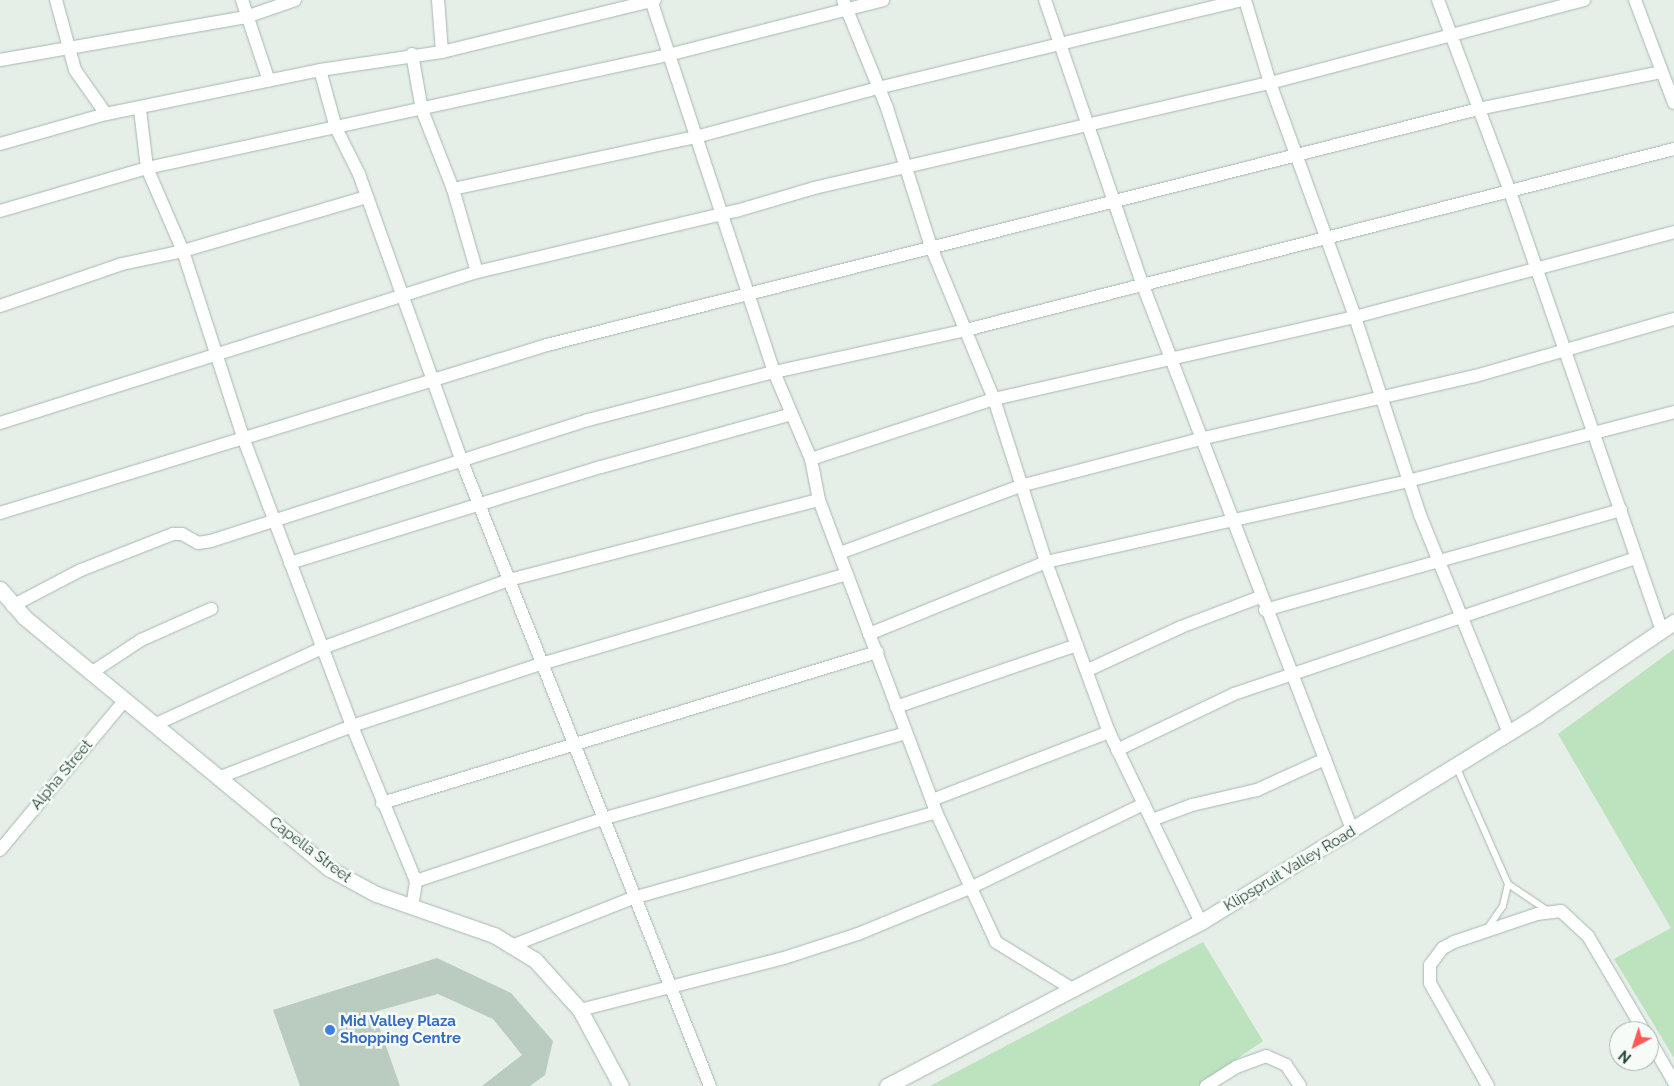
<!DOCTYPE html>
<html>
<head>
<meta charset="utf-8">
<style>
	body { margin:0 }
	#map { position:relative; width:1674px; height:1086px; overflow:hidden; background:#e5efe8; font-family:Raleway,sans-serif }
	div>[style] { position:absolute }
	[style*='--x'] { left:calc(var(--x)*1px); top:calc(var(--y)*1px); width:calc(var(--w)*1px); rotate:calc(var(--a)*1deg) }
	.green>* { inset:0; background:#bce2be }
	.building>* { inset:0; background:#bacbc0 }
	.roads { filter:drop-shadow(0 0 1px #a7b8ae) drop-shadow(0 0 1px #a7b8ae) }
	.service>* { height:6px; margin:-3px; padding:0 3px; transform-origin:3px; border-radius:3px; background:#fff }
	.minor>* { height:12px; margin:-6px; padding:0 6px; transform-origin:6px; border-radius:6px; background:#fff }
	.tertiary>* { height:15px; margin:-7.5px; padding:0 7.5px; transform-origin:7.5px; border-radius:7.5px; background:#fff }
	.secondary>* { height:15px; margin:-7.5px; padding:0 7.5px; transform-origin:7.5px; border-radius:7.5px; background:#fff }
	.dots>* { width:14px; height:14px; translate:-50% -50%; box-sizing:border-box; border:2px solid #f6fbf8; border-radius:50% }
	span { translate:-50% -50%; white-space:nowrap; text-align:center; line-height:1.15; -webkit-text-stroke:5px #f6fbf8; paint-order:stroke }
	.street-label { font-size:15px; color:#224333 }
	.shop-label { font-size:15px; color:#366cbe; font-weight:700 }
	.left { translate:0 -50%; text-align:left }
	.north { position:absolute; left:1609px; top:1021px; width:50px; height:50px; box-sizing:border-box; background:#f6fbf8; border:1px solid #a1b1a9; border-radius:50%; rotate:220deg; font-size:14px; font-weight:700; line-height:20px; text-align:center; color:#224333 }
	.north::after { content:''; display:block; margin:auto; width:18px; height:22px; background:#fd5a55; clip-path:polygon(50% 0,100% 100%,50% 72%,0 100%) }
</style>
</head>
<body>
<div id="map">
	<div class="green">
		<div style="clip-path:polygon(1674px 649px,1674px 1058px,1614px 959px,1671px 928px,1558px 734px)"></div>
		<div style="clip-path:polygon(1203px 942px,1263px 1041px,1197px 1086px,930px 1086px)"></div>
	</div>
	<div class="building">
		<div style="clip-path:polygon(437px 958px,511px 993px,553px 1041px,545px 1075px,530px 1086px,482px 1086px,522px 1055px,493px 1019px,438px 994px,374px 1012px,400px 1086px,300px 1086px,273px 1010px)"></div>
	</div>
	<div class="roads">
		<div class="service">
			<div style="--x:1456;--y:766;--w:129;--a:66.2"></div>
			<div style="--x:1508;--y:884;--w:23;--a:103"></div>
			<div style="--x:1503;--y:906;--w:28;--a:125"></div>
			<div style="--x:1508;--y:884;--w:48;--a:34"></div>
		</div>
		<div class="minor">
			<div style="--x:56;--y:0;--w:73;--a:74.8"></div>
			<div style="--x:75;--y:70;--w:54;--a:54.8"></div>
			<div style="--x:106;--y:114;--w:218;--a:-11.6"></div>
			<div style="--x:320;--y:70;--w:123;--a:-8.4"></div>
			<div style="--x:442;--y:52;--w:219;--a:-13.7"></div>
			<div style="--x:242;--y:0;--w:85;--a:71.6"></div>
			<div style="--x:438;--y:0;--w:52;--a:85.6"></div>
			<div style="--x:651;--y:0;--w:392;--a:71.7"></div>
			<div style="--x:774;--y:372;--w:95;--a:67"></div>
			<div style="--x:811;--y:459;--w:42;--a:79"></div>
			<div style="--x:819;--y:500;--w:333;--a:69.4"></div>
			<div style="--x:936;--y:812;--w:143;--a:65.2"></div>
			<div style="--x:996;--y:942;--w:92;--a:31.6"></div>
			<div style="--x:843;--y:0;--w:117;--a:67.8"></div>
			<div style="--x:887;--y:108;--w:146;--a:72.4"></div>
			<div style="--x:931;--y:247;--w:165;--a:67.5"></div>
			<div style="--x:994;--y:399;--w:171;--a:72.3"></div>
			<div style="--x:1046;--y:562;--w:181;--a:69.7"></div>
			<div style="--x:1109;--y:732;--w:211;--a:64.2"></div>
			<div style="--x:1045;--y:0;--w:299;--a:71.1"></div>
			<div style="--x:1142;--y:283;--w:588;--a:68.98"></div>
			<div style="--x:1245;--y:0;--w:87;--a:73.2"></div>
			<div style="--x:1270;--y:83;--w:249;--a:70"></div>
			<div style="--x:1355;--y:317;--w:208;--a:71.8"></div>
			<div style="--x:1420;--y:515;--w:235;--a:67.8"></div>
			<div style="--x:1438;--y:0;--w:205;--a:69.4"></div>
			<div style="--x:1510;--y:192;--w:465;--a:70.9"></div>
			<div style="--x:1635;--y:0;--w:110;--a:69.3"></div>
			<div style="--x:412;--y:54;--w:57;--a:79.9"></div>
			<div style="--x:422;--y:110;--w:85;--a:68.6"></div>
			<div style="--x:453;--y:189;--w:86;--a:73.9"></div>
			<div style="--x:0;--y:60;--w:250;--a:-9.9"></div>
			<div style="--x:246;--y:17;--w:52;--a:-19.1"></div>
			<div style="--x:320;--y:70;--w:60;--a:74.6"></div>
			<div style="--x:336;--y:128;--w:51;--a:63.4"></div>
			<div style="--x:359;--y:174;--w:303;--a:70.3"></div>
			<div style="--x:461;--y:459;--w:675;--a:68.34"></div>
			<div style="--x:140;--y:110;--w:58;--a:83.1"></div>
			<div style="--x:147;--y:168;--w:90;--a:66.6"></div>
			<div style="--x:183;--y:251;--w:199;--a:72.1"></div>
			<div style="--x:244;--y:440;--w:306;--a:69.3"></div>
			<div style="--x:352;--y:726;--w:168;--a:67.6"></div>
			<div style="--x:0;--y:144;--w:110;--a:-15.8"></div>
			<div style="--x:453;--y:189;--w:249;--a:-12.1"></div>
			<div style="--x:696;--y:137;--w:188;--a:-15.1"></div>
			<div style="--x:878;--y:88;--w:374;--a:-13.6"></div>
			<div style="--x:0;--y:211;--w:153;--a:-16.3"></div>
			<div style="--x:147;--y:168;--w:533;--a:-12.24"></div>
			<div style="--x:668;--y:55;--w:222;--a:-14.3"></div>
			<div style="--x:0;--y:306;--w:129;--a:-19"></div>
			<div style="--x:122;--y:264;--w:62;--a:-12"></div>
			<div style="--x:183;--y:251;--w:191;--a:-16.4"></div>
			<div style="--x:0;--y:423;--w:500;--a:-17.57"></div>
			<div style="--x:477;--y:272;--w:266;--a:-13.3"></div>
			<div style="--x:736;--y:211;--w:81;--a:-16.4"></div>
			<div style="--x:814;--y:188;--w:468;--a:-13"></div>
			<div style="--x:1270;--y:83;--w:325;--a:-14.8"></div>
			<div style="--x:811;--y:459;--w:193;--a:-18.2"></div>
			<div style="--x:994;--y:399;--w:370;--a:-12.8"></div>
			<div style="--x:1355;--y:317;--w:330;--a:-14.9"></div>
			<div style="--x:0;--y:513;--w:572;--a:-17.07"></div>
			<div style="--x:547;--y:345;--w:960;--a:-14.22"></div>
			<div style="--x:1478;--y:109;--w:187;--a:-11.4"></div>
			<div style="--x:840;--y:553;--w:192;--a:-20.4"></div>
			<div style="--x:1020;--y:486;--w:190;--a:-14.6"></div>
			<div style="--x:1204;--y:438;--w:278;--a:-12.9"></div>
			<div style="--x:1475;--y:376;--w:207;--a:-16"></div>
			<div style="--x:290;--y:563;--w:325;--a:-17.2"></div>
			<div style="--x:601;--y:467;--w:195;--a:-15.5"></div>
			<div style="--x:12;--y:606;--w:78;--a:-27.6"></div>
			<div style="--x:81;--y:570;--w:99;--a:-21.4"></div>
			<div style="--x:173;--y:534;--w:9;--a:0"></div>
			<div style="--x:182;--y:534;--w:18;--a:29"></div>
			<div style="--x:198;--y:543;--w:13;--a:-9"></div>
			<div style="--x:211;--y:541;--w:396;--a:-17.8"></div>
			<div style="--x:588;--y:420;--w:192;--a:-14.5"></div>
			<div style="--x:774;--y:372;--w:197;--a:-12.3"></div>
			<div style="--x:966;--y:330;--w:731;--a:-14.34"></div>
			<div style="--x:1265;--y:610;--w:370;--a:-15.7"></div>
			<div style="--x:869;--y:634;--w:191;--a:-22.1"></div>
			<div style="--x:1046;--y:562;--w:371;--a:-12.6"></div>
			<div style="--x:1408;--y:481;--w:275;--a:-14.5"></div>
			<div style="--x:1088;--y:670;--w:102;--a:-24.8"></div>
			<div style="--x:1181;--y:627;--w:85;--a:-20.8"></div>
			<div style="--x:91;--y:673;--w:60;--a:-33.4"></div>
			<div style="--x:141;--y:640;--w:77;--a:-23.9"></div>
			<div style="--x:896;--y:707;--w:191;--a:-18.9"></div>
			<div style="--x:154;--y:725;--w:185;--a:-24.6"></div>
			<div style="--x:322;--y:648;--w:199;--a:-20"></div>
			<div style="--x:509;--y:580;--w:320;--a:-14.5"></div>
			<div style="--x:1117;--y:750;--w:130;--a:-25.6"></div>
			<div style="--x:1234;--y:694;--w:424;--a:-18.7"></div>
			<div style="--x:218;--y:778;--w:144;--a:-21.2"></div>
			<div style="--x:352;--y:726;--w:199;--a:-18.2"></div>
			<div style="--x:541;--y:664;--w:319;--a:-16.4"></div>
			<div style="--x:932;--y:800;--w:190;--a:-21"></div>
			<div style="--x:382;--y:803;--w:518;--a:-16.96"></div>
			<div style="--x:1152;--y:820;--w:43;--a:-20.6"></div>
			<div style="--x:1192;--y:805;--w:67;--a:-13"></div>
			<div style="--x:1257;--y:790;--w:75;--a:-24.5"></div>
			<div style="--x:0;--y:850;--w:195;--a:-50.2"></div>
			<div style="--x:412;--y:907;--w:26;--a:-81"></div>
			<div style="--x:416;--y:881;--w:196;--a:-18.4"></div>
			<div style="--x:602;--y:819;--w:315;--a:-15.8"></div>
			<div style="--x:514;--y:945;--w:128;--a:-21.6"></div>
			<div style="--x:633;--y:898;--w:315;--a:-15.8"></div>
			<div style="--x:580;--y:1010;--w:211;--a:-14.3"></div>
			<div style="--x:784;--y:958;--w:78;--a:-18"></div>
			<div style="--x:858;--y:934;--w:121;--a:-22.3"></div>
			<div style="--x:970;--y:888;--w:193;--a:-25.8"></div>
			<div style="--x:1649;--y:1039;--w:50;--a:59.8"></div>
			<div style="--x:1206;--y:1086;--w:36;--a:-32"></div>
			<div style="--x:1236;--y:1067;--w:32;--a:-20"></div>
			<div style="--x:1266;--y:1056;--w:22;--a:24"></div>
			<div style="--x:1286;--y:1065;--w:25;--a:56"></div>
			<div style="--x:1488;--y:1086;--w:118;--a:-119.4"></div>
			<div style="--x:1430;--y:983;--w:18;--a:-90"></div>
			<div style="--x:1430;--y:965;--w:21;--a:-53"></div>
			<div style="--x:1443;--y:948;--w:13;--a:-29"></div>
			<div style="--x:1454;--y:942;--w:88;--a:-18.6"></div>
			<div style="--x:1537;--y:914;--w:24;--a:-7"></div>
			<div style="--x:1561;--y:911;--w:37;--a:43"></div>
			<div style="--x:1588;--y:936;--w:110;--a:59.5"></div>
		</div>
		<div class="tertiary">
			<div style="--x:0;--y:589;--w:37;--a:49"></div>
			<div style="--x:24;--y:617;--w:396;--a:39.5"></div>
			<div style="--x:330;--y:869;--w:52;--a:28.5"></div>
			<div style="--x:376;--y:894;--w:125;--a:19.2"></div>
			<div style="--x:494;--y:935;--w:48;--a:31.4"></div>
			<div style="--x:535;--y:960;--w:67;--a:48"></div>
			<div style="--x:580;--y:1010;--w:86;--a:61.7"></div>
		</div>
		<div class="secondary">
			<div style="--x:887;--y:1086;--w:354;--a:-27.6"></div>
			<div style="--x:1201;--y:922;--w:395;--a:-31.6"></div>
			<div style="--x:1537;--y:715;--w:166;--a:-34.2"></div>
		</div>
	</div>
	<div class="dots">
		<div style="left:330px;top:1030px;background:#3f7fe0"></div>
	</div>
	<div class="street-label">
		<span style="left:62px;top:775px;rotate:-50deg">Alpha Street</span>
		<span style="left:310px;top:850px;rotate:37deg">Capella Street</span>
		<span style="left:1290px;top:869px;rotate:-31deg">Klipspruit Valley Road</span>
	</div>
	<div class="shop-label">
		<span class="left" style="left:340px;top:1030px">Mid Valley Plaza<br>Shopping Centre</span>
	</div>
	<div class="north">N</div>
</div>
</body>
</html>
